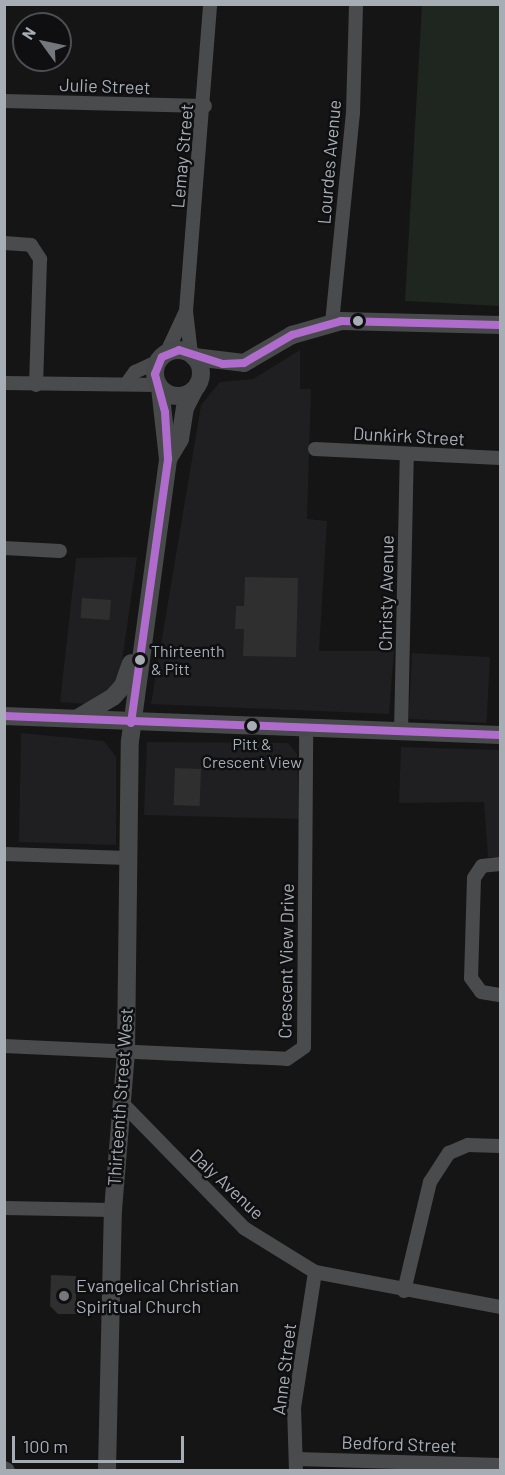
<!DOCTYPE html>
<html>
<head>
<meta charset="utf-8">
<style>
	body { margin:0 }
	#map { position:relative; width:505px; height:1475px; overflow:hidden; background:#151515; font-family:Barlow,sans-serif }
	div>[style] { position:absolute }
	[style*='--x'] { left:calc(var(--x)*1px); top:calc(var(--y)*1px); width:calc(var(--w)*1px); rotate:calc(var(--a)*1deg) }
	.built>* { inset:0; background:#1f1f21; transform-origin:0 0 }
	.green>* { inset:0; background:#1f251f }
	.building>* { inset:0; background:#2f2f30; transform-origin:0 0 }
	.street>* { height:14px; margin:-7px; padding:0 7px; transform-origin:7px; border-radius:7px; background:#494b4d }
	.secondary>* { height:18px; margin:-9px; padding:0 9px; transform-origin:9px; border-radius:9px; background:#48494b }
	.secondary>.ring { margin:-9px; padding:0; box-sizing:content-box; background:none; border:18px solid #48494b; border-radius:50% }
	.bus-1>* { height:8px; margin:-4px; padding:0 4px; transform-origin:4px; border-radius:4px; background:#b06ccc }
	.dots>* { width:16px; height:16px; translate:-50% -50%; box-sizing:border-box; border:3px solid #0f0f11; border-radius:50% }
	span { translate:-50% -50%; white-space:nowrap; text-align:center; line-height:1.15; -webkit-text-stroke:5px #0f0f11; paint-order:stroke }
	.bus-label { font-size:16px; color:#a7adb5 }
	.left { translate:0 -50%; text-align:left }
	.street-label { font-size:18px; color:#a7adb5 }
	.poi-label { font-size:18px; color:#a7adb5 }
	.frame { position:absolute; inset:0; border:6px solid #a7adb5; pointer-events:none }
	.north { position:absolute; left:12px; top:12px; width:60px; height:60px; box-sizing:border-box; background:#0f0f11; border:2px solid #4c4e53; border-radius:50%; rotate:303deg; font-size:16px; font-weight:700; line-height:24px; text-align:center; color:#a7adb5 }
	.north::after { content:''; display:block; margin:auto; width:21px; height:27px; background:#74787d; clip-path:polygon(50% 0,100% 100%,50% 72%,0 100%) }
	.scale { position:absolute; left:12px; top:1436px; width:172px; height:27px; box-sizing:border-box; border:3px solid #a7adb5; border-top:0; padding-left:8px; font-size:18px; line-height:21px; white-space:nowrap; color:#a7adb5; -webkit-text-stroke:4px #0f0f11; paint-order:stroke }
</style>
</head>
<body>
<div id="map">
	<div class="built">
		<div style="clip-path:polygon(300px 350px,300px 389px,311px 389px,307px 519px,327px 521px,319px 651px,394px 651px,389px 714px,151px 704px,201px 405px,220px 382px,253px 379px)"></div>
		<div style="clip-path:polygon(137px 557px,118px 689px,100px 705px,60px 702px,76px 558px)"></div>
		<div style="left:490px;top:657px;width:66px;height:78px;rotate:93deg"></div>
		<div style="clip-path:polygon(21px 733px,104px 741px,116px 757px,116px 845px,19px 842px)"></div>
		<div style="clip-path:polygon(147px 742px,288px 743px,297px 754px,299px 819px,144px 815px)"></div>
		<div style="clip-path:polygon(401px 747px,500px 750px,500px 857px,488px 857px,484px 802px,399px 803px)"></div>
	</div>
	<div class="green">
		<div style="clip-path:polygon(422px 5px,500px 5px,500px 306px,405px 301px)"></div>
	</div>
	<div class="building">
		<div style="clip-path:polygon(245px 577px,298px 578px,296px 657px,243px 656px,244px 629px,235px 629px,236px 606px,244px 606px)"></div>
		<div style="left:82px;top:598px;width:29px;height:20px;rotate:4deg"></div>
		<div style="left:175px;top:768px;width:26px;height:37px;rotate:2deg"></div>
		<div style="clip-path:polygon(51px 1275px,76px 1276px,76px 1314px,58px 1314px,50px 1306px)"></div>
	</div>
	<div class="street">
		<div style="--x:4;--y:101;--w:201;--a:1.4"></div>
		<div style="--x:4;--y:243;--w:27;--a:4"></div>
		<div style="--x:31;--y:245;--w:17;--a:57"></div>
		<div style="--x:40;--y:259;--w:126;--a:91.8"></div>
		<div style="--x:332;--y:323;--w:211;--a:-84.3"></div>
		<div style="--x:353;--y:113;--w:109;--a:-88.4"></div>
		<div style="--x:166;--y:354;--w:47;--a:-65.1"></div>
		<div style="--x:191;--y:354;--w:43;--a:-96.6"></div>
		<div style="--x:186;--y:311;--w:308;--a:-85.5"></div>
		<div style="--x:4;--y:383;--w:154;--a:0.7"></div>
		<div style="--x:127;--y:383;--w:14;--a:-54"></div>
		<div style="--x:135;--y:372;--w:26;--a:-25"></div>
		<div style="--x:315;--y:449;--w:185;--a:2.8"></div>
		<div style="--x:4;--y:548;--w:56;--a:3.1"></div>
		<div style="--x:401;--y:732;--w:277;--a:-88.8"></div>
		<div style="--x:4;--y:854;--w:124;--a:1.8"></div>
		<div style="--x:500;--y:864;--w:18;--a:174"></div>
		<div style="--x:482;--y:866;--w:14;--a:124"></div>
		<div style="--x:474;--y:878;--w:100;--a:91.7"></div>
		<div style="--x:471;--y:978;--w:17;--a:54"></div>
		<div style="--x:481;--y:992;--w:19;--a:9"></div>
		<div style="--x:4;--y:1046;--w:283;--a:2.6"></div>
		<div style="--x:287;--y:1059;--w:21;--a:-35"></div>
		<div style="--x:304;--y:1047;--w:317;--a:-89.6"></div>
		<div style="--x:121;--y:1102;--w:176;--a:45.7"></div>
		<div style="--x:244;--y:1228;--w:84;--a:31.8"></div>
		<div style="--x:315;--y:1272;--w:188;--a:10.7"></div>
		<div style="--x:4;--y:1208;--w:109;--a:1.1"></div>
		<div style="--x:404;--y:1291;--w:112;--a:-76.6"></div>
		<div style="--x:430;--y:1182;--w:35;--a:-57"></div>
		<div style="--x:449;--y:1153;--w:21;--a:-23"></div>
		<div style="--x:468;--y:1145;--w:32;--a:2"></div>
		<div style="--x:296;--y:1459;--w:204;--a:1.7"></div>
		<div style="--x:4;--y:1468;--w:4;--a:27"></div>
		<div style="--x:296;--y:1470;--w:62;--a:-91.8"></div>
		<div style="--x:294;--y:1408;--w:138;--a:-81.2"></div>
	</div>
	<div class="secondary">
		<div class="ring" style="left:155px;top:350px;width:28px;height:28px"></div>
		<div style="--x:194;--y:357;--w:50;--a:6.8"></div>
		<div style="--x:244;--y:363;--w:56;--a:-30.3"></div>
		<div style="--x:292;--y:335;--w:51;--a:-15.9"></div>
		<div style="--x:341;--y:321;--w:159;--a:1.4"></div>
		<div style="--x:168;--y:459;--w:23;--a:-59"></div>
		<div style="--x:180;--y:439;--w:31;--a:-81"></div>
		<div style="--x:185;--y:408;--w:20;--a:-63"></div>
		<div style="--x:4;--y:716;--w:496;--a:2.2"></div>
		<div style="--x:78;--y:718;--w:41;--a:-31"></div>
		<div style="--x:113;--y:697;--w:15;--a:-48"></div>
		<div style="--x:123;--y:686;--w:24;--a:-71"></div>
		<div style="--x:107;--y:1470;--w:260;--a:-88.7"></div>
		<div style="--x:113;--y:1210;--w:160;--a:-85.3"></div>
		<div style="--x:126;--y:1051;--w:310;--a:-89.3"></div>
		<div style="--x:130;--y:741;--w:285;--a:-82.3"></div>
		<div style="--x:168;--y:459;--w:71;--a:-96.4"></div>
	</div>
	<div class="bus-1">
		<div style="--x:4;--y:716;--w:496;--a:2.2"></div>
		<div style="--x:131;--y:723;--w:267;--a:-82"></div>
		<div style="--x:168;--y:459;--w:47;--a:-93.7"></div>
		<div style="--x:165;--y:412;--w:39;--a:-105"></div>
		<div style="--x:155;--y:374;--w:18;--a:-68"></div>
		<div style="--x:162;--y:357;--w:18;--a:-22"></div>
		<div style="--x:179;--y:350;--w:46;--a:17.7"></div>
		<div style="--x:223;--y:364;--w:21;--a:-3"></div>
		<div style="--x:244;--y:363;--w:56;--a:-30.3"></div>
		<div style="--x:292;--y:335;--w:51;--a:-15.9"></div>
		<div style="--x:341;--y:321;--w:159;--a:1.4"></div>
	</div>
	<div class="dots">
		<div style="left:358px;top:321px;background:#a7adb5"></div>
		<div style="left:140px;top:660px;background:#a7adb5"></div>
		<div style="left:252px;top:726px;background:#a7adb5"></div>
		<div style="left:64px;top:1296px;background:#74787d"></div>
	</div>
	<div class="bus-label">
		<span class="left" style="left:151px;top:660px">Thirteenth<br>&amp; Pitt</span>
		<span style="left:252px;top:753px">Pitt &amp;<br>Crescent View</span>
	</div>
	<div class="street-label">
		<span style="left:105px;top:86px;rotate:2deg">Julie Street</span>
		<span style="left:182px;top:156px;rotate:-85deg">Lemay Street</span>
		<span style="left:329px;top:162px;rotate:-85deg">Lourdes Avenue</span>
		<span style="left:409px;top:436px;rotate:3deg">Dunkirk Street</span>
		<span style="left:386px;top:593px;rotate:-89deg">Christy Avenue</span>
		<span style="left:286px;top:961px;rotate:-89deg">Crescent View Drive</span>
		<span style="left:120px;top:1097px;rotate:-86deg">Thirteenth Street West</span>
		<span style="left:227px;top:1184px;rotate:43deg">Daly Avenue</span>
		<span style="left:284px;top:1369px;rotate:-83deg">Anne Street</span>
		<span style="left:399px;top:1444px;rotate:2deg">Bedford Street</span>
	</div>
	<div class="poi-label">
		<span class="left" style="left:76px;top:1296px">Evangelical Christian<br>Spiritual Church</span>
	</div>
	<div class="frame"></div>
	<div class="north">N</div>
	<div class="scale">100 m</div>
</div>
</body>
</html>
